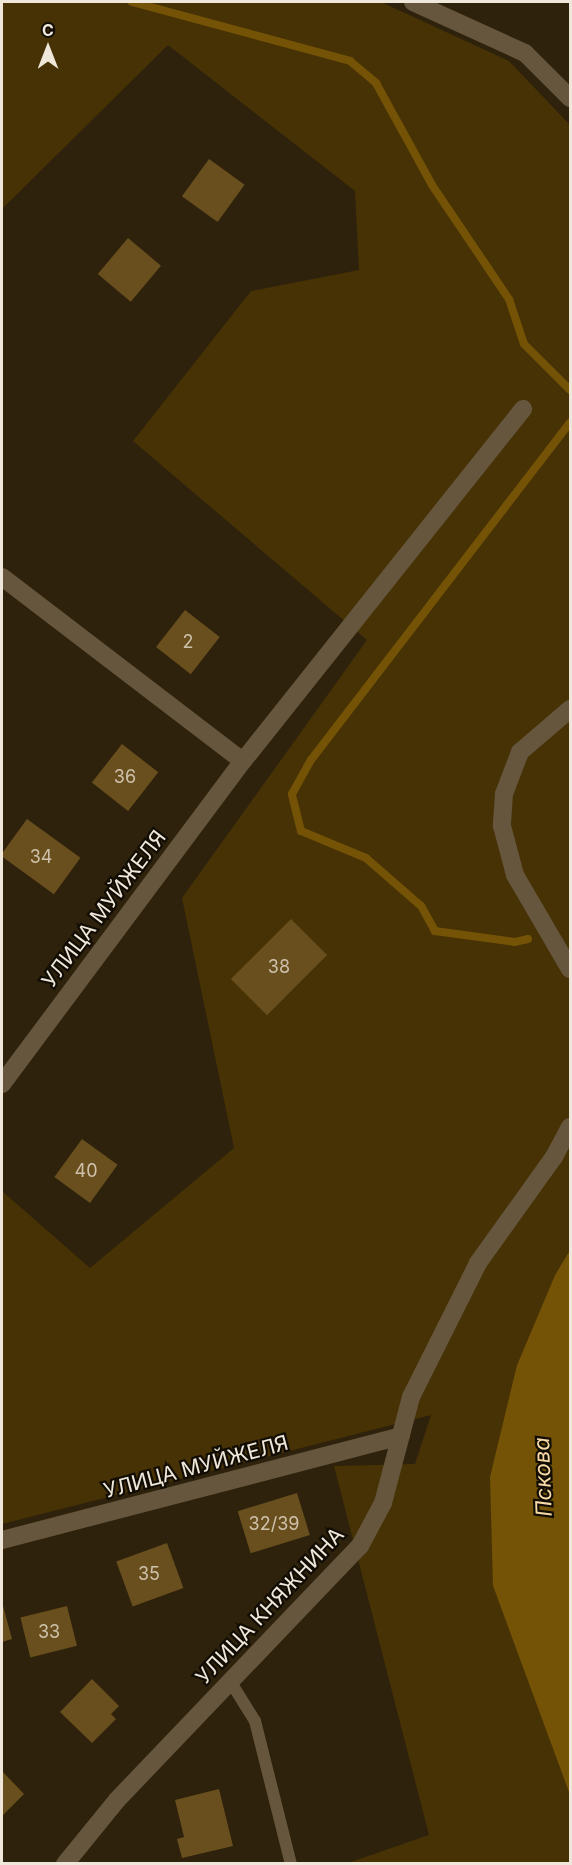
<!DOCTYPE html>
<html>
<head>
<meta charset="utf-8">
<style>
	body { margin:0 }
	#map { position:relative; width:572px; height:1865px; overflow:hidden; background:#2e220c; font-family:Inter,sans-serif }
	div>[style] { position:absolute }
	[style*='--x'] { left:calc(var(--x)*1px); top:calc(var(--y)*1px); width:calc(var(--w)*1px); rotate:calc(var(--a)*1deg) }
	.green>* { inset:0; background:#473205 }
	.water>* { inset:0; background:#745306 }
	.stream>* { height:8px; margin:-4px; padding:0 4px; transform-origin:4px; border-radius:4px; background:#745306 }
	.building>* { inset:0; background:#694f1d; transform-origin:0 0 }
	.lane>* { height:12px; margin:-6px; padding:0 6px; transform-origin:6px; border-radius:6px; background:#65563d }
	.street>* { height:18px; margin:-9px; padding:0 9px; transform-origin:9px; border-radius:9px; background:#65563d }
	span { translate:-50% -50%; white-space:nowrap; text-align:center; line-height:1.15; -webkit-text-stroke:4.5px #120d04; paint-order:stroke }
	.number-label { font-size:18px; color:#cec1ab }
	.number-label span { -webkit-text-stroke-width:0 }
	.street-label { font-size:21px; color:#efe7da }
	.water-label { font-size:22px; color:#f8daa7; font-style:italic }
	.frame { position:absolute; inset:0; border:3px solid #efe7da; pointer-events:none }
	.north { position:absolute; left:18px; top:18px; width:60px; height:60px; -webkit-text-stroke:4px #120d04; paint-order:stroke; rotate:0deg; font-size:16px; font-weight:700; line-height:24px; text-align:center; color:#efe7da }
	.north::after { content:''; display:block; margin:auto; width:21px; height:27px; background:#efe7da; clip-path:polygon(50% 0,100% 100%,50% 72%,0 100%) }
</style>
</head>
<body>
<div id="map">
	<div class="green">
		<div style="clip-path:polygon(2px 2px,381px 2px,509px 61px,570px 125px,570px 1250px,555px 1275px,517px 1365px,493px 1586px,570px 1795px,570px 1863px,348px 1863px,429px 1835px,334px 1466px,415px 1464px,431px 1415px,2px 1524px,2px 1191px,90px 1268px,234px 1148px,182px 898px,367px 640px,133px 441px,251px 291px,359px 270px,355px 191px,168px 45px,2px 209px)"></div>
	</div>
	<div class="water">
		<div style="clip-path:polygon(570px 1250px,570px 1795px,493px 1586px,490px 1477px,517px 1365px,555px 1275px)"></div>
	</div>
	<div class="stream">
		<div style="--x:132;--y:2;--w:226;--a:15.1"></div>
		<div style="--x:350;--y:61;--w:34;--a:40"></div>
		<div style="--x:376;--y:83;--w:116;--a:61.2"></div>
		<div style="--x:432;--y:185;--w:138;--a:56"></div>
		<div style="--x:509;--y:299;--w:47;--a:71.6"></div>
		<div style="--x:524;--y:344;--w:65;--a:45"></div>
		<div style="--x:528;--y:939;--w:13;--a:167"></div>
		<div style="--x:515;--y:942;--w:81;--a:-172.2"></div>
		<div style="--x:435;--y:931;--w:29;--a:-119"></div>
		<div style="--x:421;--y:906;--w:73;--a:-138.9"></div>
		<div style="--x:366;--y:858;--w:70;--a:-157.4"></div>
		<div style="--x:301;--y:831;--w:38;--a:-104"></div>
		<div style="--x:292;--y:794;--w:39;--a:-61"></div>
		<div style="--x:311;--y:760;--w:425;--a:-52.5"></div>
	</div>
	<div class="building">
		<div style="left:209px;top:159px;width:44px;height:46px;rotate:36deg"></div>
		<div style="left:128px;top:238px;width:43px;height:47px;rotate:40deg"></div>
		<div style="left:185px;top:610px;width:44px;height:47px;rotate:38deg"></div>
		<div style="left:122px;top:744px;width:46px;height:49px;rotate:38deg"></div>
		<div style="left:27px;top:819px;width:66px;height:45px;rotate:36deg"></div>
		<div style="left:291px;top:919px;width:51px;height:85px;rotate:45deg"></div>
		<div style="left:82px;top:1139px;width:44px;height:47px;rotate:36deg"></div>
		<div style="left:297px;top:1493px;width:44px;height:62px;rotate:73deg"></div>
		<div style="left:167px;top:1543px;width:48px;height:54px;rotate:70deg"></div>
		<div style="clip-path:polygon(2px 1602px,12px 1639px,2px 1642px)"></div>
		<div style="left:67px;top:1606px;width:41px;height:48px;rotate:76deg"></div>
		<div style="clip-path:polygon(92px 1679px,119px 1706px,111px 1714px,116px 1719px,92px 1743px,60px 1712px)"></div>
		<div style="clip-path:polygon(2px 1771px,24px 1794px,2px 1816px)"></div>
		<div style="clip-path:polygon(219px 1789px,233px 1846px,182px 1858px,177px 1839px,184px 1837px,175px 1800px)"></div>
	</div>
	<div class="lane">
		<div style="--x:230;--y:1681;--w:47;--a:58"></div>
		<div style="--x:255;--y:1721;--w:147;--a:75.9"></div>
	</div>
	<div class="street">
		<div style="--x:413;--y:2;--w:123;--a:24.5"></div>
		<div style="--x:525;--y:53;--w:64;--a:45"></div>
		<div style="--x:2;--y:577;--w:303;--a:37.4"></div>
		<div style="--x:570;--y:709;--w:66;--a:139.3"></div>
		<div style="--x:520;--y:752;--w:45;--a:110.9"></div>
		<div style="--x:504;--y:794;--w:32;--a:94"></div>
		<div style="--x:502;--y:826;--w:51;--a:75.1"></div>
		<div style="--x:515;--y:875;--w:109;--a:59.7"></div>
		<div style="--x:2;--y:1084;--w:403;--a:-53.3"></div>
		<div style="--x:243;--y:761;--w:450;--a:-51.5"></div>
		<div style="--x:2;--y:1540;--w:412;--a:-14.6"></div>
		<div style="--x:65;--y:1864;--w:82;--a:-50.9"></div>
		<div style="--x:117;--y:1800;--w:352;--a:-46.3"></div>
		<div style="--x:360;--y:1546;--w:49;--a:-61.9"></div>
		<div style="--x:383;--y:1503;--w:110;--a:-75.2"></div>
		<div style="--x:411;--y:1397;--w:150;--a:-63.4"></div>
		<div style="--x:478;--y:1263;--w:130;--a:-54.4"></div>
		<div style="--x:554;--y:1157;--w:34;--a:-62"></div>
	</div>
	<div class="number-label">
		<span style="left:188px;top:642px">2</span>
		<span style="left:125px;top:777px">36</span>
		<span style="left:41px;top:857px">34</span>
		<span style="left:279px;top:967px">38</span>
		<span style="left:86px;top:1171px">40</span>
		<span style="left:274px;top:1524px">32/39</span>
		<span style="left:149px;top:1574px">35</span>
		<span style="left:49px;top:1632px">33</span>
	</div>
	<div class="street-label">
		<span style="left:104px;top:909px;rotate:-53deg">УЛИЦА МУЙЖЕЛЯ</span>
		<span style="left:196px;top:1467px;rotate:-15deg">УЛИЦА МУЙЖЕЛЯ</span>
		<span style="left:270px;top:1606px;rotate:-47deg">УЛИЦА КНЯЖНИНА</span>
	</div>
	<div class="water-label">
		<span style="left:543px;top:1477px;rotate:-92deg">Пскова</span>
	</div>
	<div class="frame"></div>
	<div class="north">С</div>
</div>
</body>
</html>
